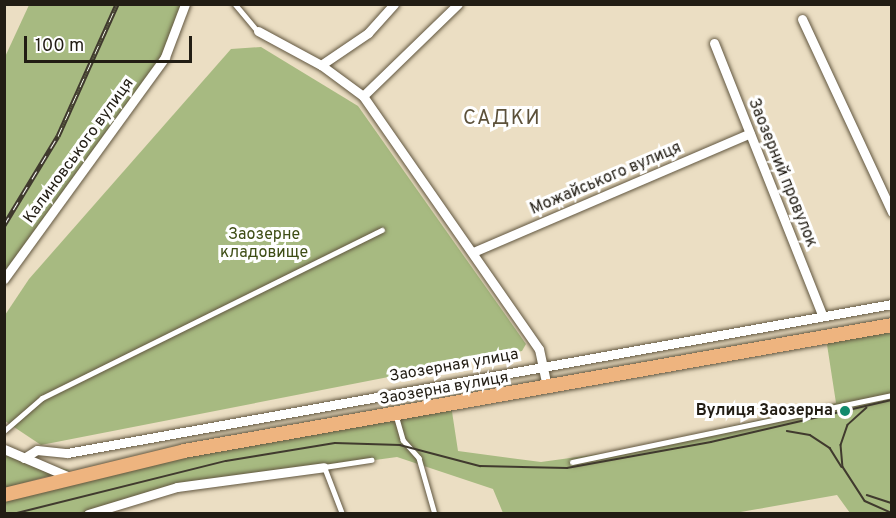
<!DOCTYPE html>
<html>
<head>
<meta charset="utf-8">
<style>
	body { margin:0 }
	#map { position:relative; width:896px; height:518px; overflow:hidden; background:#ebdec3; font-family:Overpass,sans-serif }
	div>[style] { position:absolute }
	[style*='--x'] { left:calc(var(--x)*1px); top:calc(var(--y)*1px); width:calc(var(--w)*1px); rotate:calc(var(--a)*1deg) }
	.green>* { inset:0; background:#a7ba81 }
	.roads { filter:drop-shadow(0 0 2px #61563f) drop-shadow(0 0 2px #61563f) }
	.lane>* { height:4.5px; margin:-2.25px; padding:0 2.25px; transform-origin:2.25px; border-radius:2.25px; background:#fff }
	.street>* { height:9px; margin:-4.5px; padding:0 4.5px; transform-origin:4.5px; border-radius:4.5px; background:#fff }
	.primary>* { height:14px; margin:-7px; padding:0 7px; transform-origin:7px; border-radius:7px; background:#eeb47f }
	.tram>* { height:1.5px; margin:-0.75px; padding:0 0.75px; transform-origin:0.75px; border-radius:0.75px; background:#403a2e }
	.rail>* { height:5px; margin-top:-2.5px; transform-origin:0; background:repeating-linear-gradient(90deg,#fff 0 9px,#403a2e 0 18px); box-sizing:border-box; border-block:2px solid #403a2e }
	.dots>* { width:16px; height:16px; translate:-50% -50%; box-sizing:border-box; border:3px solid #fff; border-radius:50% }
	span { translate:-50% -50%; white-space:nowrap; text-align:center; line-height:1.15; -webkit-text-stroke:6px #fff; paint-order:stroke }
	.street-label { font-size:16px; color:#221d14 }
	.park-label { font-size:16px; color:#3e4d15 }
	.poi-label { font-size:16px; color:#221d14; font-weight:700 }
	.right { translate:-100% -50%; text-align:right }
	.quarter-label { font-size:20px; color:#5c513a; letter-spacing:1.5px }
	.frame { position:absolute; inset:0; border:6px solid #221d14; pointer-events:none }
	.scale { position:absolute; left:24px; top:36px; width:168px; height:27px; box-sizing:border-box; border:3px solid #221d14; border-top:0; padding-left:8px; font-size:18px; line-height:21px; white-space:nowrap; color:#221d14; -webkit-text-stroke:4px #fff; paint-order:stroke }
</style>
</head>
<body>
<div id="map">
	<div class="green">
		<div style="clip-path:polygon(29px 5px,189px 5px,158px 75px,5px 276px,4px 59px)"></div>
		<div style="clip-path:polygon(261px 47px,358px 106px,526px 344px,522px 351px,41px 445px,5px 421px,5px 315px,29px 279px,231px 49px)"></div>
		<div style="clip-path:polygon(891px 325px,891px 513px,850px 513px,837px 495px,735px 513px,503px 513px,493px 489px,397px 457px,177px 487px,88px 513px,5px 514px,5px 498px,171px 455px,451px 405px,458px 451px,541px 462px,621px 451px,836px 403px,826px 338px)"></div>
		<div style="clip-path:polygon(4px 450px,49px 466px,70px 470px,5px 488px)"></div>
	</div>
	<div class="roads">
		<div class="lane">
			<div style="--x:235;--y:4;--w:35;--a:50"></div>
			<div style="--x:396;--y:415;--w:26;--a:74"></div>
			<div style="--x:403;--y:440;--w:24;--a:48"></div>
			<div style="--x:419;--y:458;--w:58;--a:74.1"></div>
			<div style="--x:4;--y:431;--w:50;--a:-41"></div>
			<div style="--x:42;--y:398;--w:379;--a:-26.3"></div>
			<div style="--x:572;--y:462;--w:327;--a:-11.8"></div>
			<div style="--x:342;--y:514;--w:50;--a:-111"></div>
			<div style="--x:324;--y:467;--w:48;--a:-8.5"></div>
		</div>
		<div class="street">
			<div style="--x:802;--y:19;--w:213;--a:65"></div>
			<div style="--x:258;--y:31;--w:72;--a:28.4"></div>
			<div style="--x:321;--y:65;--w:52;--a:36.4"></div>
			<div style="--x:363;--y:96;--w:308;--a:55.2"></div>
			<div style="--x:539;--y:349;--w:39;--a:78"></div>
			<div style="--x:714;--y:43;--w:292;--a:68.3"></div>
			<div style="--x:321;--y:65;--w:57;--a:-34.2"></div>
			<div style="--x:368;--y:33;--w:39;--a:-48"></div>
			<div style="--x:363;--y:96;--w:132;--a:-44.1"></div>
			<div style="--x:473;--y:252;--w:301;--a:-23.2"></div>
			<div style="--x:4;--y:279;--w:274;--a:-54"></div>
			<div style="--x:165;--y:57;--w:57;--a:-69.3"></div>
			<div style="--x:4;--y:449;--w:69;--a:23.2"></div>
			<div style="--x:24;--y:458;--w:15;--a:-32"></div>
			<div style="--x:37;--y:450;--w:30;--a:6"></div>
			<div style="--x:67;--y:453;--w:838;--a:-10.24"></div>
			<div style="--x:88;--y:514;--w:93;--a:-16.9"></div>
			<div style="--x:177;--y:487;--w:148;--a:-7.7"></div>
		</div>
		<div class="primary">
			<div style="--x:4;--y:495;--w:185;--a:-13.7"></div>
			<div style="--x:184;--y:451;--w:719;--a:-10.09"></div>
		</div>
	</div>
	<div class="tram">
		<div style="--x:867;--y:408;--w:25;--a:138"></div>
		<div style="--x:848;--y:425;--w:21;--a:109"></div>
		<div style="--x:841;--y:445;--w:22;--a:85"></div>
		<div style="--x:843;--y:467;--w:40;--a:57.1"></div>
		<div style="--x:865;--y:501;--w:30;--a:24"></div>
		<div style="--x:787;--y:431;--w:23;--a:10"></div>
		<div style="--x:810;--y:435;--w:24;--a:33"></div>
		<div style="--x:830;--y:448;--w:22;--a:58"></div>
		<div style="--x:867;--y:495;--w:26;--a:18"></div>
		<div style="--x:13;--y:514;--w:219;--a:-14"></div>
		<div style="--x:226;--y:461;--w:110;--a:-9.4"></div>
		<div style="--x:335;--y:443;--w:65;--a:1.8"></div>
		<div style="--x:400;--y:445;--w:83;--a:14.7"></div>
		<div style="--x:480;--y:466;--w:87;--a:1.3"></div>
		<div style="--x:567;--y:468;--w:146;--a:-10.2"></div>
		<div style="--x:711;--y:442;--w:186;--a:-13.1"></div>
	</div>
	<div class="rail">
		<div style="--x:4;--y:225;--w:104;--a:-58.8"></div>
		<div style="--x:58;--y:136;--w:145;--a:-65.9"></div>
	</div>
	<div class="dots">
		<div style="left:845px;top:411px;background:#118a6c"></div>
	</div>
	<div class="street-label">
		<span style="left:79px;top:151px;rotate:-54deg">Калиновського вулиця</span>
		<span style="left:782px;top:173px;rotate:68deg">Заозерний провулок</span>
		<span style="left:606px;top:179px;rotate:-23deg">Можайського вулиця</span>
		<span style="left:454px;top:366px;rotate:-10deg">Заозерная улица</span>
		<span style="left:444px;top:389px;rotate:-10deg">Заозерна вулиця</span>
	</div>
	<div class="park-label">
		<span style="left:264px;top:244px">Заозерне<br>кладовище</span>
	</div>
	<div class="poi-label">
		<span class="right" style="left:833px;top:411px">Вулиця Заозерна</span>
	</div>
	<div class="quarter-label">
		<span style="left:502px;top:119px">САДКИ</span>
	</div>
	<div class="frame"></div>
	<div class="scale">100 m</div>
</div>
</body>
</html>
